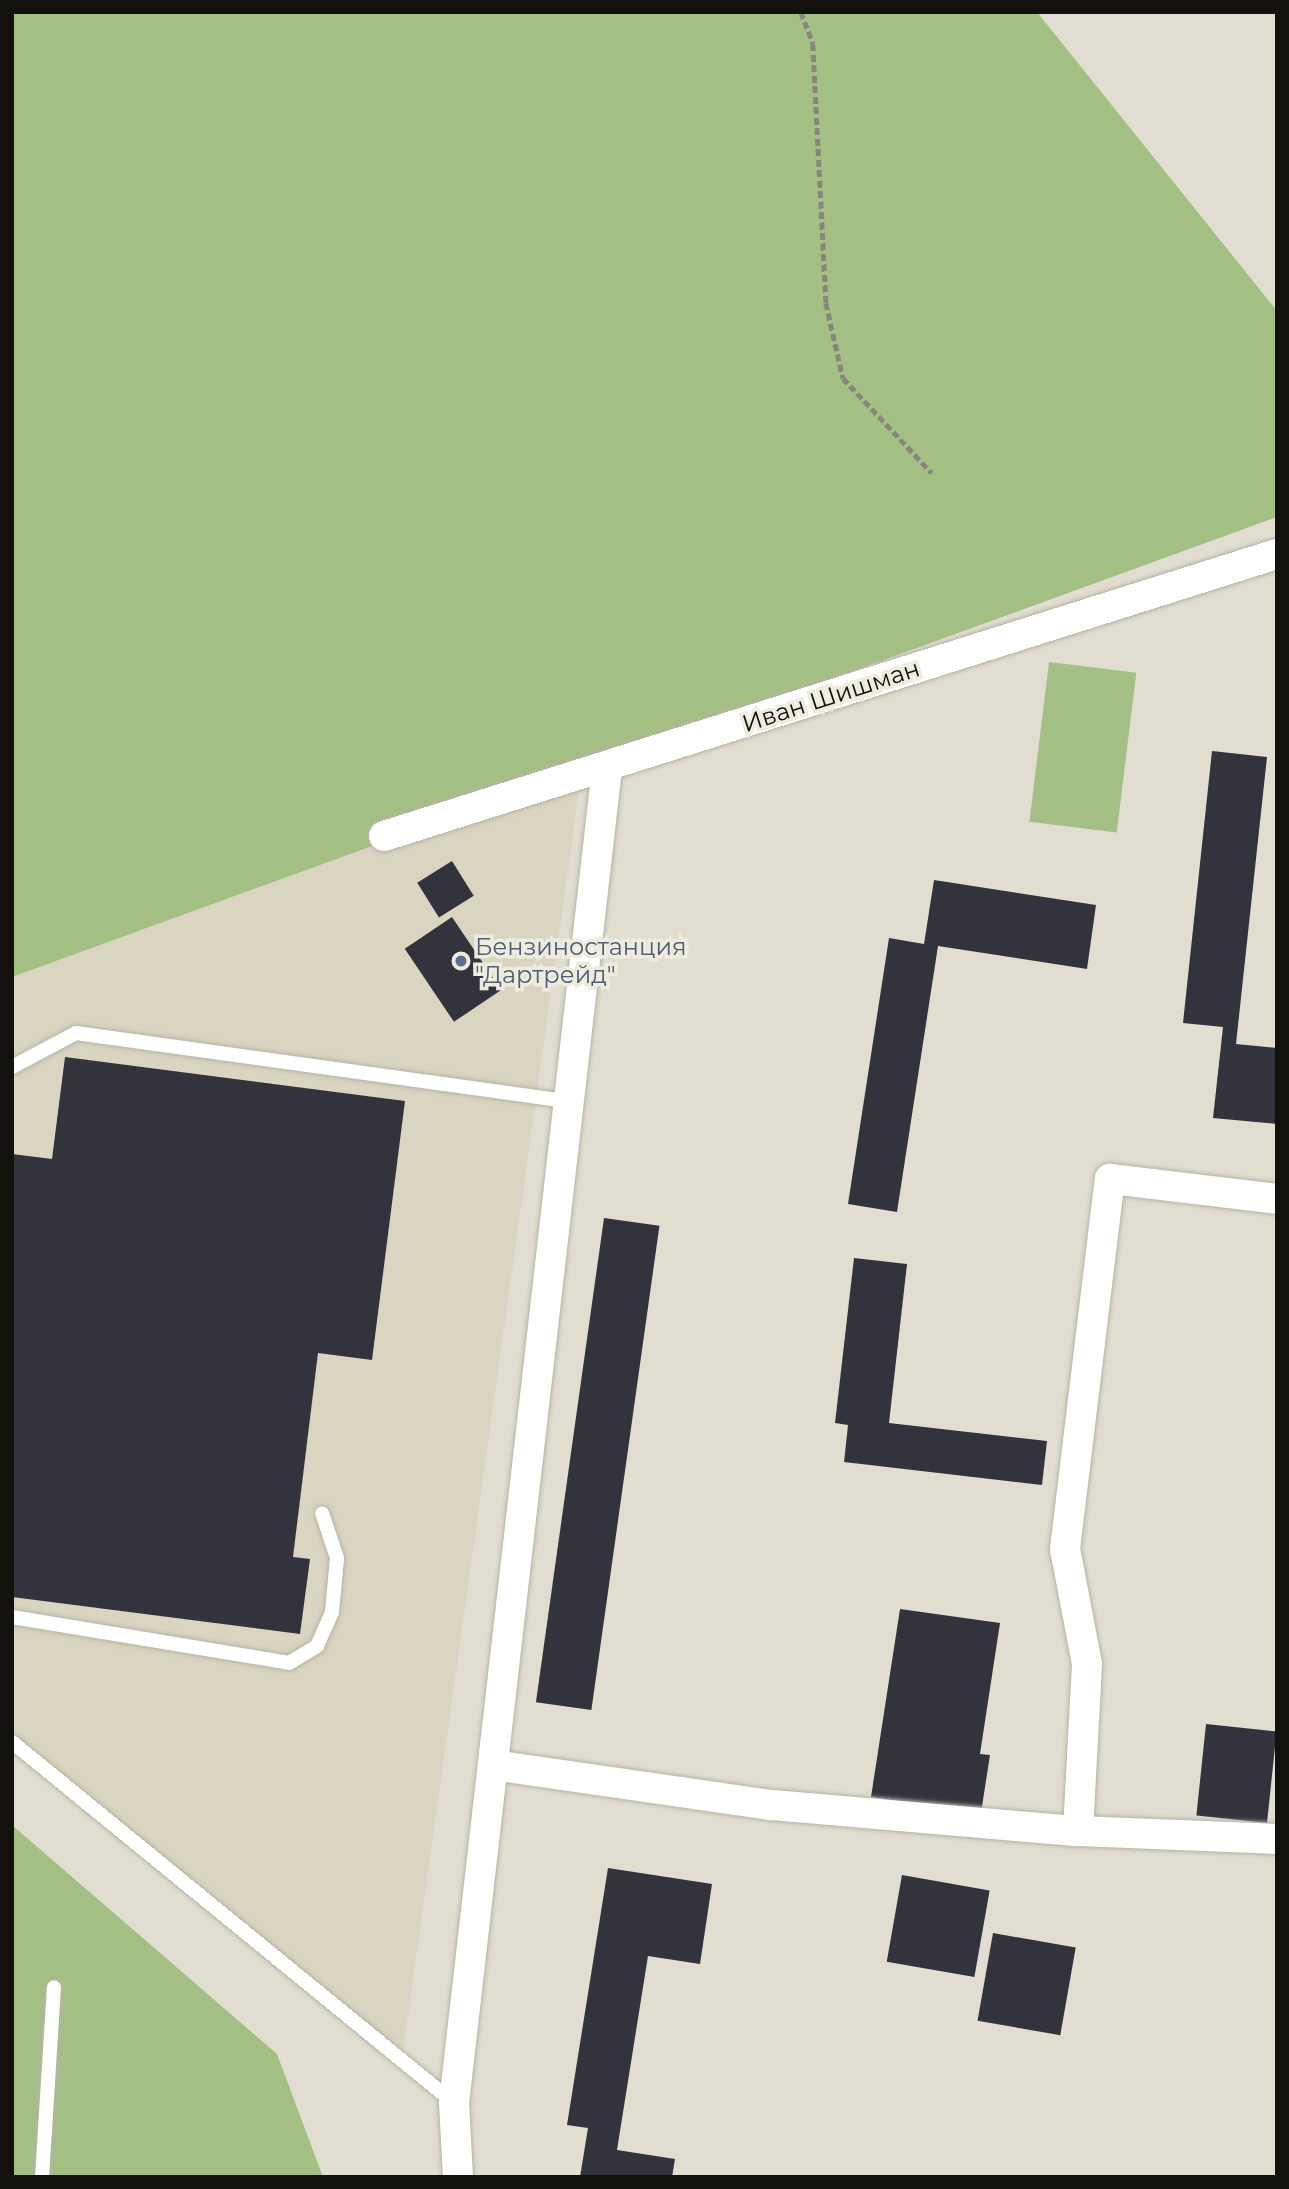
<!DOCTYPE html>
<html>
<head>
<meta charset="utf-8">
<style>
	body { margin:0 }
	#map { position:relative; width:1289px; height:2189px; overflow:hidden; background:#e1ded1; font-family:Montserrat,sans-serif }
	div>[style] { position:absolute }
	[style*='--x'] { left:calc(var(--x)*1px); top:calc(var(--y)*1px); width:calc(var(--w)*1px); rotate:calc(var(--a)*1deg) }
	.built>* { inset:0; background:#d9d5c0 }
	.green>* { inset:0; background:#a4bf84; transform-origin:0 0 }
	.building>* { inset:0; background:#33333e; transform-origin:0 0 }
	.path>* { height:4.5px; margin-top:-2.25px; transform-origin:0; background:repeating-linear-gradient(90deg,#88867c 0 7px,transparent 0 10.5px) }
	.roads { filter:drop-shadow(0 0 2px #b6b4a7) drop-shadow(0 0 2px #b6b4a7) }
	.service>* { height:14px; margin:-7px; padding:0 7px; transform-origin:7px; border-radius:7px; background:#fff }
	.minor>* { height:30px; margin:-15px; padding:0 15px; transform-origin:15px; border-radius:15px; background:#fff }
	.dots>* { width:19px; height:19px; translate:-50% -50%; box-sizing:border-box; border:4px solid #eeecde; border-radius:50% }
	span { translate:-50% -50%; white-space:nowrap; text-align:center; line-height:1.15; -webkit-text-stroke:7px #eeecde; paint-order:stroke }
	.street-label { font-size:24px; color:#12110d }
	.service-label { font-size:24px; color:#4e5e75 }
	.left { translate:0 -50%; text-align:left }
	.frame { position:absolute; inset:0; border:14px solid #12110d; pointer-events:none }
</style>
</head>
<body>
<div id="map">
	<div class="built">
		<div style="clip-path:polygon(582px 770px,402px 2059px,12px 1742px,12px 977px)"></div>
	</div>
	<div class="green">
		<div style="clip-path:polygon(12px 12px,1037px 12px,1277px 311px,1277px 517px,12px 977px)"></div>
		<div style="left:1049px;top:662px;width:88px;height:161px;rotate:7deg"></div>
		<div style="clip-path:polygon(12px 1825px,277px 2054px,323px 2177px,12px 2177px)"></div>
	</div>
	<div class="building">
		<div style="clip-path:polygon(1212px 751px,1267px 757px,1236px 1044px,1277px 1048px,1277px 1124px,1213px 1118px,1223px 1027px,1183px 1023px)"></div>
		<div style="left:452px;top:861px;width:41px;height:41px;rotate:58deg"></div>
		<div style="clip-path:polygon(934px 880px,1096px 905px,1087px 969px,938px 946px,897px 1212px,848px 1204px,889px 938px,924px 944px)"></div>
		<div style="left:452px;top:917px;width:88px;height:57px;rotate:56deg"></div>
		<div style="clip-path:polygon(65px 1057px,405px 1101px,372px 1360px,318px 1353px,293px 1557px,310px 1559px,300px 1634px,12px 1597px,12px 1154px,52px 1159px)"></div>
		<div style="left:604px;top:1218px;width:56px;height:489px;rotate:8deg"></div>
		<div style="clip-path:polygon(854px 1258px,907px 1264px,889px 1423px,1047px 1441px,1042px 1485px,844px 1462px,848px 1425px,835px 1423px)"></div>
		<div style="clip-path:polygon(900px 1609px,1000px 1623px,980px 1754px,990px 1755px,981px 1813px,871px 1797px)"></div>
		<div style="left:1206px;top:1724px;width:71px;height:92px;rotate:6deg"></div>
		<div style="clip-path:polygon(608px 1868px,712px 1884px,700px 1964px,648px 1956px,617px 2150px,675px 2159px,672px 2177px,580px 2177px,588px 2128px,567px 2125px)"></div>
		<div style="left:902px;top:1875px;width:89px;height:88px;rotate:10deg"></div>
		<div style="left:993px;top:1933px;width:84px;height:89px;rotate:10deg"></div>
	</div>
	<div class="path">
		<div style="--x:801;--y:12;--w:34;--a:69"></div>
		<div style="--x:813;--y:44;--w:259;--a:87.1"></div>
		<div style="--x:826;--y:303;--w:77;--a:77.2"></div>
		<div style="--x:843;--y:378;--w:130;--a:46.9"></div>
	</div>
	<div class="roads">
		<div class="service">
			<div style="--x:12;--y:1067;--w:72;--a:-28"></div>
			<div style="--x:76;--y:1033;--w:500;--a:7.9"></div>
			<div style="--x:12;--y:1617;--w:281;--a:9.4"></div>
			<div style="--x:289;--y:1663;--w:33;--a:-31"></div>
			<div style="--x:317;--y:1646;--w:37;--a:-66"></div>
			<div style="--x:332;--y:1612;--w:54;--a:-84.7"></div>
			<div style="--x:337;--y:1558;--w:47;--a:-108.4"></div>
			<div style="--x:12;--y:1742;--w:569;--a:39.23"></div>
			<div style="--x:42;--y:2177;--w:190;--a:-86.4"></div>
		</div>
		<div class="minor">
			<div style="--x:384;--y:836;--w:936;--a:-17.53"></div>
			<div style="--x:493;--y:1765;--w:282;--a:8.2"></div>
			<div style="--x:772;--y:1805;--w:307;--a:4.9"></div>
			<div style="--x:1078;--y:1831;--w:199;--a:2.3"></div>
			<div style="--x:1078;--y:1831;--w:167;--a:-86.9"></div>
			<div style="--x:1087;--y:1664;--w:117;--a:-100.8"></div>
			<div style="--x:1065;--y:1549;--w:373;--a:-83.1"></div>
			<div style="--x:1110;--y:1179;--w:168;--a:6.8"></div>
			<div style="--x:458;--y:2177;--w:74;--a:-93.1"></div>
			<div style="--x:454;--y:2103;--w:1343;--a:-83.46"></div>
		</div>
	</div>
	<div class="dots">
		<div style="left:461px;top:961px;background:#5c6f8a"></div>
	</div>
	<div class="street-label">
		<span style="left:831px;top:696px;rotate:-18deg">Иван Шишман</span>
	</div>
	<div class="service-label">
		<span class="left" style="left:475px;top:961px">Бензиностанция<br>"Дартрейд"</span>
	</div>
	<div class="frame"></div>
</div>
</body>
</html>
